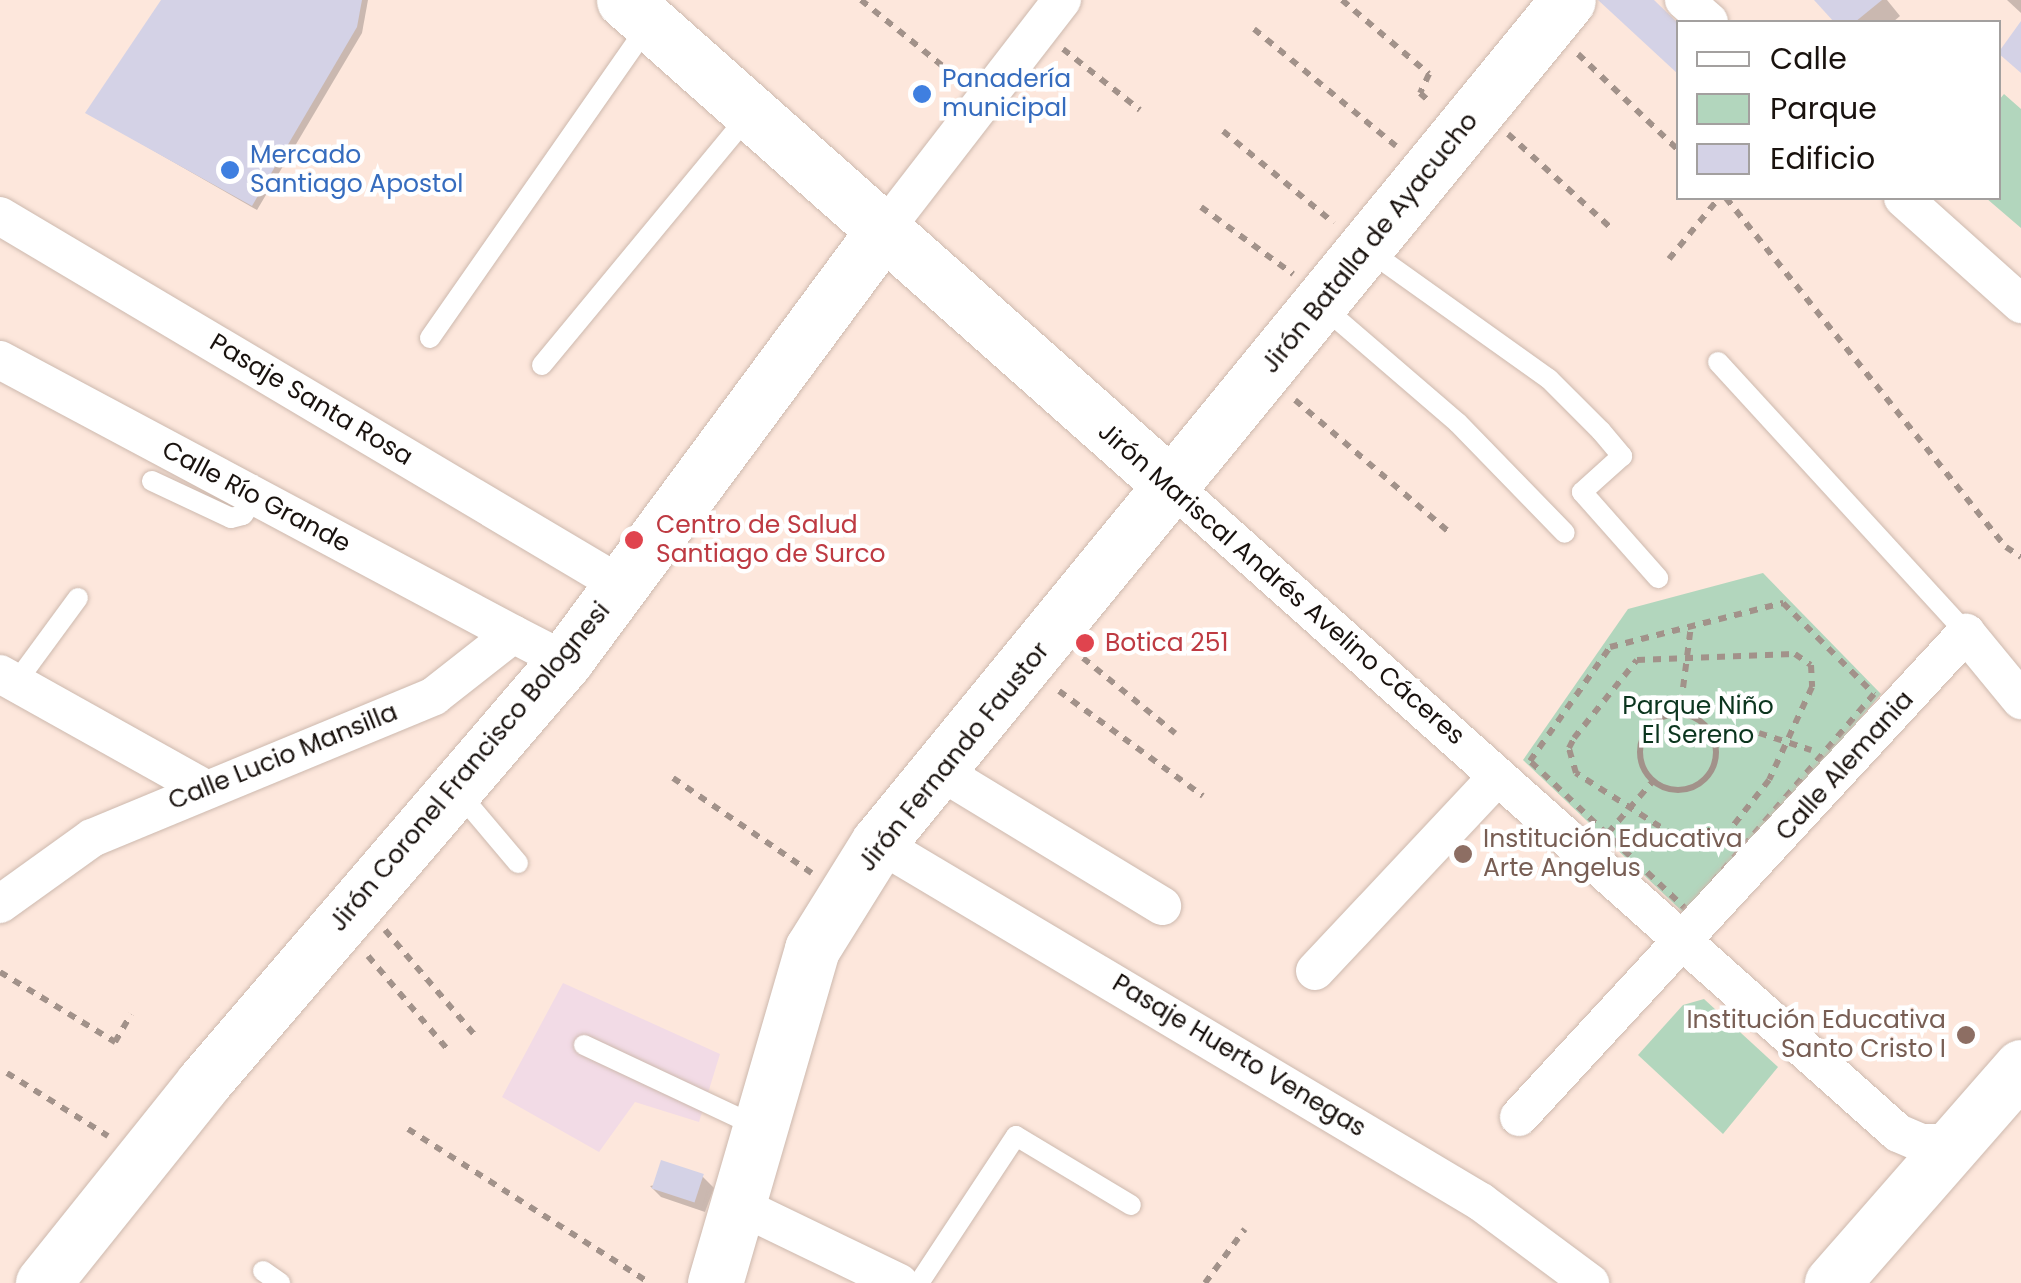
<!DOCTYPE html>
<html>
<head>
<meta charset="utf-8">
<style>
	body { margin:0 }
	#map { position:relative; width:2021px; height:1283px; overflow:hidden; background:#fde7dc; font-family:Poppins,sans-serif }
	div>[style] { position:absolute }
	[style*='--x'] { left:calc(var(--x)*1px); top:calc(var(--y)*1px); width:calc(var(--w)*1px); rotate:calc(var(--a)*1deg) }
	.industrial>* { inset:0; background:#f2dbe6 }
	.green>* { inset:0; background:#b2d6bd }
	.shadow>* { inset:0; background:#0003 }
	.building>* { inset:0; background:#d4d2e6; transform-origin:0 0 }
	.path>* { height:6px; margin-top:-3px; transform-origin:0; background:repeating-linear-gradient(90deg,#a2928a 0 8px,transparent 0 16px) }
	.path>.ring { margin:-3px; padding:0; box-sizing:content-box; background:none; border:6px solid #a2928a; border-radius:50% }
	.roads { filter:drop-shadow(0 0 2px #cdb9ae) drop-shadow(0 0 2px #cdb9ae) }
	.lane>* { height:20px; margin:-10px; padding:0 10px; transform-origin:10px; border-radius:10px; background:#fff }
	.street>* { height:38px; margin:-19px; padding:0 19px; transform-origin:19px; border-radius:19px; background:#fff }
	.secondary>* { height:55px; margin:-27.5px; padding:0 27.5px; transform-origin:27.5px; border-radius:27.5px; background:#fff }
	.dots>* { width:28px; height:28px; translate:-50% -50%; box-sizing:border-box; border:5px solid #fff; border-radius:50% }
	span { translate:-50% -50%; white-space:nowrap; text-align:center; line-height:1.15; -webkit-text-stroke:9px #fff; paint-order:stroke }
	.shop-label { font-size:25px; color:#366cbe }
	.left { translate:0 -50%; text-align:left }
	.street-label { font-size:25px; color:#19120e }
	.health-label { font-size:25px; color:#be3a42 }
	.park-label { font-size:25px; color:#0b351e }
	.education-label { font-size:25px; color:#785e54 }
	.right { translate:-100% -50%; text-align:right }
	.legend { position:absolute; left:1676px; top:20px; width:325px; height:180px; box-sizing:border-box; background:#fff; border:2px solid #a3a09f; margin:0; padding:12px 18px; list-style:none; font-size:30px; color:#19120e }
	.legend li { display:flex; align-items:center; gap:20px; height:50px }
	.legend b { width:50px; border:2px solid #a3a09f }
</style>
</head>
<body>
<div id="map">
	<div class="industrial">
		<div style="clip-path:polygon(563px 983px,720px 1054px,699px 1122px,635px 1102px,599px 1152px,502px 1097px)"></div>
	</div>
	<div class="green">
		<div style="clip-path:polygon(2004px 94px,2021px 109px,2021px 228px,1986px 198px,1998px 198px,1999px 100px)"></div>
		<div style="clip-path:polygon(1763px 573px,1881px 694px,1689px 918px,1523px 760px,1628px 609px)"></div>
		<div style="clip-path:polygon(1704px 999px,1778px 1067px,1723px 1134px,1638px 1055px,1683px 1005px)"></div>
	</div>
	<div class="shadow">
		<div style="clip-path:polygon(164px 0,368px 0,362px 33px,257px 210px,88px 113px)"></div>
		<div style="clip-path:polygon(1817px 0,1887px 0,1900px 16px,1893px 22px,1837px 22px)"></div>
		<div style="clip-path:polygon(2007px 0,2021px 0,2021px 13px)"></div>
		<div style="clip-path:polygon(702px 1176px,714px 1188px,705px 1212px,661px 1197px,650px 1186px)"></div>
	</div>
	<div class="building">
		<div style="clip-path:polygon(161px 0,362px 0,357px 27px,252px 206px,85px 113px)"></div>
		<div style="clip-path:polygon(1598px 0,1654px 0,1678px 23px,1678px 74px)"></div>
		<div style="clip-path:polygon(1814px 0,1882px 0,1855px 22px,1834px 22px)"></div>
		<div style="clip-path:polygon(2021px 21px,2021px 73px,1998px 53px)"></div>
		<div style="left:661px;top:1160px;width:45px;height:30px;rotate:18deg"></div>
	</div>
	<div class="path">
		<div style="--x:861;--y:0;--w:129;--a:39"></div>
		<div style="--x:1342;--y:0;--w:114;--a:40.4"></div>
		<div style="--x:1429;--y:74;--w:21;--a:115"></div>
		<div style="--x:1420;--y:93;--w:13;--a:42"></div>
		<div style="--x:1254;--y:29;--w:184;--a:39.5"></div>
		<div style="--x:1063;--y:49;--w:98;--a:38.4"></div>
		<div style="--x:1578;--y:54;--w:139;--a:43.8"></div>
		<div style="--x:1223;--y:131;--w:144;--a:39.7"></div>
		<div style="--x:1508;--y:134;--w:139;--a:42.4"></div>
		<div style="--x:1726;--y:198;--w:447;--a:51.3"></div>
		<div style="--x:2006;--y:547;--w:18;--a:34"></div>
		<div style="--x:1201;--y:207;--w:114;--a:36.1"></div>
		<div style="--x:1669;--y:259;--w:79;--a:-50.7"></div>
		<div style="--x:1295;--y:400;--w:203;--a:40.6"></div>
		<div style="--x:1783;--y:603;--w:129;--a:45"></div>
		<div style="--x:1874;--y:694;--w:286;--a:130.6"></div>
		<div style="--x:1688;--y:911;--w:218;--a:-136.5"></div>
		<div style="--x:1530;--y:761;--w:139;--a:-54.9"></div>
		<div style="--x:1610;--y:647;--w:179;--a:-14.3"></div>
		<div style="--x:1795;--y:654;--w:19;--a:35"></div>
		<div style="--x:1811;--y:665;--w:22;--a:87"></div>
		<div style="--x:1812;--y:687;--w:102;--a:114.8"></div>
		<div style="--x:1769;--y:780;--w:71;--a:128.2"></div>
		<div style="--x:1725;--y:836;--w:39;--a:168"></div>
		<div style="--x:1687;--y:844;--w:132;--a:-147.4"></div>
		<div style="--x:1576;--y:773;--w:26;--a:-106"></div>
		<div style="--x:1569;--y:748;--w:11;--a:-63"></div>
		<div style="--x:1574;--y:738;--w:100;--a:-51.1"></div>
		<div style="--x:1637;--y:660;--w:158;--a:-2.2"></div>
		<div style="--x:1083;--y:658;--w:119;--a:39.2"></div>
		<div style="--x:1059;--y:691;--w:178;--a:36.1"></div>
		<div class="ring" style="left:1640px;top:714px;width:70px;height:70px"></div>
		<div style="--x:1677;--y:735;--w:110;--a:-82.7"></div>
		<div style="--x:1714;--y:742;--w:46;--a:-11.3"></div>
		<div style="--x:1759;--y:733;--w:55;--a:18.1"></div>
		<div style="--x:673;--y:778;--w:168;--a:34.4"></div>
		<div style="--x:1608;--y:833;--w:69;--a:-49.1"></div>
		<div style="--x:385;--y:930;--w:143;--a:49.5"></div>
		<div style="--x:368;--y:956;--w:123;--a:49.6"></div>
		<div style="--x:0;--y:972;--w:135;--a:31.3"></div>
		<div style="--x:115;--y:1042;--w:32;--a:-60"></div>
		<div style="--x:7;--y:1073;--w:119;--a:32"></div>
		<div style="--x:408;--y:1129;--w:287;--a:32.5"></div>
		<div style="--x:1205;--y:1283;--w:67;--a:-53.5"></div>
	</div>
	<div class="roads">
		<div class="lane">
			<div style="--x:1368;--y:250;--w:222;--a:35.5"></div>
			<div style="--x:1549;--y:379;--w:74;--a:45"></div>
			<div style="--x:1601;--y:431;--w:33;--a:50"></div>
			<div style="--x:1622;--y:456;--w:54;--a:138"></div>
			<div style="--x:1582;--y:492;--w:115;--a:48.5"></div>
			<div style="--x:1322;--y:306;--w:179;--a:40.7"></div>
			<div style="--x:1458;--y:423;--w:153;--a:45.8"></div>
			<div style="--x:430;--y:338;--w:383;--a:-55.1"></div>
			<div style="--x:1718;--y:362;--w:367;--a:47.5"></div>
			<div style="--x:542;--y:365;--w:326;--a:-50.4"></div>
			<div style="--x:152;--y:481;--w:87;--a:25.1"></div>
			<div style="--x:231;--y:518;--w:12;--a:-14"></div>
			<div style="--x:243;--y:515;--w:22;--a:-56"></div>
			<div style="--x:17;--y:681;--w:103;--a:-53.7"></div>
			<div style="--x:458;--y:792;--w:93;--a:49.8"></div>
			<div style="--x:584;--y:1045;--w:192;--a:25.2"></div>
			<div style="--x:263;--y:1271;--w:21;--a:35"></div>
			<div style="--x:919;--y:1283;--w:176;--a:-56.6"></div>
			<div style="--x:1016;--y:1136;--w:134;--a:31"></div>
		</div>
		<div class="street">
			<div style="--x:1684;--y:0;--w:33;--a:41"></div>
			<div style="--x:1903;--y:198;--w:159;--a:41.9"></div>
			<div style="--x:0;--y:216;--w:722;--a:30.72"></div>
			<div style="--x:881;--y:234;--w:296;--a:-52.3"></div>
			<div style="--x:0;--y:360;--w:582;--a:28.11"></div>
			<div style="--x:1173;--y:487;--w:971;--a:41.7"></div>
			<div style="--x:1898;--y:1133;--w:26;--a:23"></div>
			<div style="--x:1922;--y:1143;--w:26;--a:0"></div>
			<div style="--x:0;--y:674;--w:231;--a:29.2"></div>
			<div style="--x:940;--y:771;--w:260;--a:31.3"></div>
			<div style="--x:878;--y:843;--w:702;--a:30.77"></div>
			<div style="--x:1481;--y:1202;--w:136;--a:36.6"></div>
			<div style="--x:0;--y:904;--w:113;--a:-35.7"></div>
			<div style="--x:92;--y:838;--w:370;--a:-22.5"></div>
			<div style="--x:434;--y:696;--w:100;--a:-38.1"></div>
			<div style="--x:513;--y:634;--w:59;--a:27.4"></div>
			<div style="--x:1315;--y:971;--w:267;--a:-46.8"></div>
			<div style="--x:1519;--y:1117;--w:659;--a:-47.28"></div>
			<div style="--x:1966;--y:633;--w:87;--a:50.6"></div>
			<div style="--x:738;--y:1205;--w:179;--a:25.8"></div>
		</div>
		<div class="secondary">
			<div style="--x:624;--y:0;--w:734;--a:41.58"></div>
			<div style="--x:43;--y:1283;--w:256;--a:-51.3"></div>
			<div style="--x:203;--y:1083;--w:556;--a:-49.38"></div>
			<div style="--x:565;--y:661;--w:531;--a:-53.5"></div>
			<div style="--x:715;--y:1283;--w:348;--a:-73.8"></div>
			<div style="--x:812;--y:949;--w:125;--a:-58.1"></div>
			<div style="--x:878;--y:843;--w:1089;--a:-50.7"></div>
			<div style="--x:1832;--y:1283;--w:287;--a:-48.8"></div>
		</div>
	</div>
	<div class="dots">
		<div style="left:922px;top:94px;background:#3f7fe0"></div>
		<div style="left:230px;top:170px;background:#3f7fe0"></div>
		<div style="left:634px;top:540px;background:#e0444e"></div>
		<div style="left:1085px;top:643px;background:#e0444e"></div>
		<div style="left:1463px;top:854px;background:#8d6e63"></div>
		<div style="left:1966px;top:1035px;background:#8d6e63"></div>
	</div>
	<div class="shop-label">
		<span class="left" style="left:942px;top:94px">Panadería<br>municipal</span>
		<span class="left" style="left:250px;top:170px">Mercado<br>Santiago Apostol</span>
	</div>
	<div class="street-label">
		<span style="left:1370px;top:243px;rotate:-51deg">Jirón Batalla de Ayacucho</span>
		<span style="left:311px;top:400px;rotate:31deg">Pasaje Santa Rosa</span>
		<span style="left:256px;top:497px;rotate:28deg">Calle Río Grande</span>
		<span style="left:1281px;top:584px;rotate:41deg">Jirón Mariscal Andrés Avelino Cáceres</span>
		<span style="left:283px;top:757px;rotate:-22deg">Calle Lucio Mansilla</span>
		<span style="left:954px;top:757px;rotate:-51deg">Jirón Fernando Faustor</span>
		<span style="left:1845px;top:766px;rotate:-48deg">Calle Alemania</span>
		<span style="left:470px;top:767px;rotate:-50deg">Jirón Coronel Francisco Bolognesi</span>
		<span style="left:1239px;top:1056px;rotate:31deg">Pasaje Huerto Venegas</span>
	</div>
	<div class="health-label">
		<span class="left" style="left:656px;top:540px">Centro de Salud<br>Santiago de Surco</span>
		<span class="left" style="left:1105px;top:643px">Botica 251</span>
	</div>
	<div class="park-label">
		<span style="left:1698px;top:721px">Parque Niño<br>El Sereno</span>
	</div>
	<div class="education-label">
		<span class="left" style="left:1483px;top:854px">Institución Educativa<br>Arte Angelus</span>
		<span class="right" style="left:1946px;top:1035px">Institución Educativa<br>Santo Cristo I</span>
	</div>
	<ul class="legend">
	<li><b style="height:12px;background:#fff"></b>Calle</li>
	<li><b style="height:28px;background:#b2d6bd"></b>Parque</li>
	<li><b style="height:28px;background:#d4d2e6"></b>Edificio</li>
	</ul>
</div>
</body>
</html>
